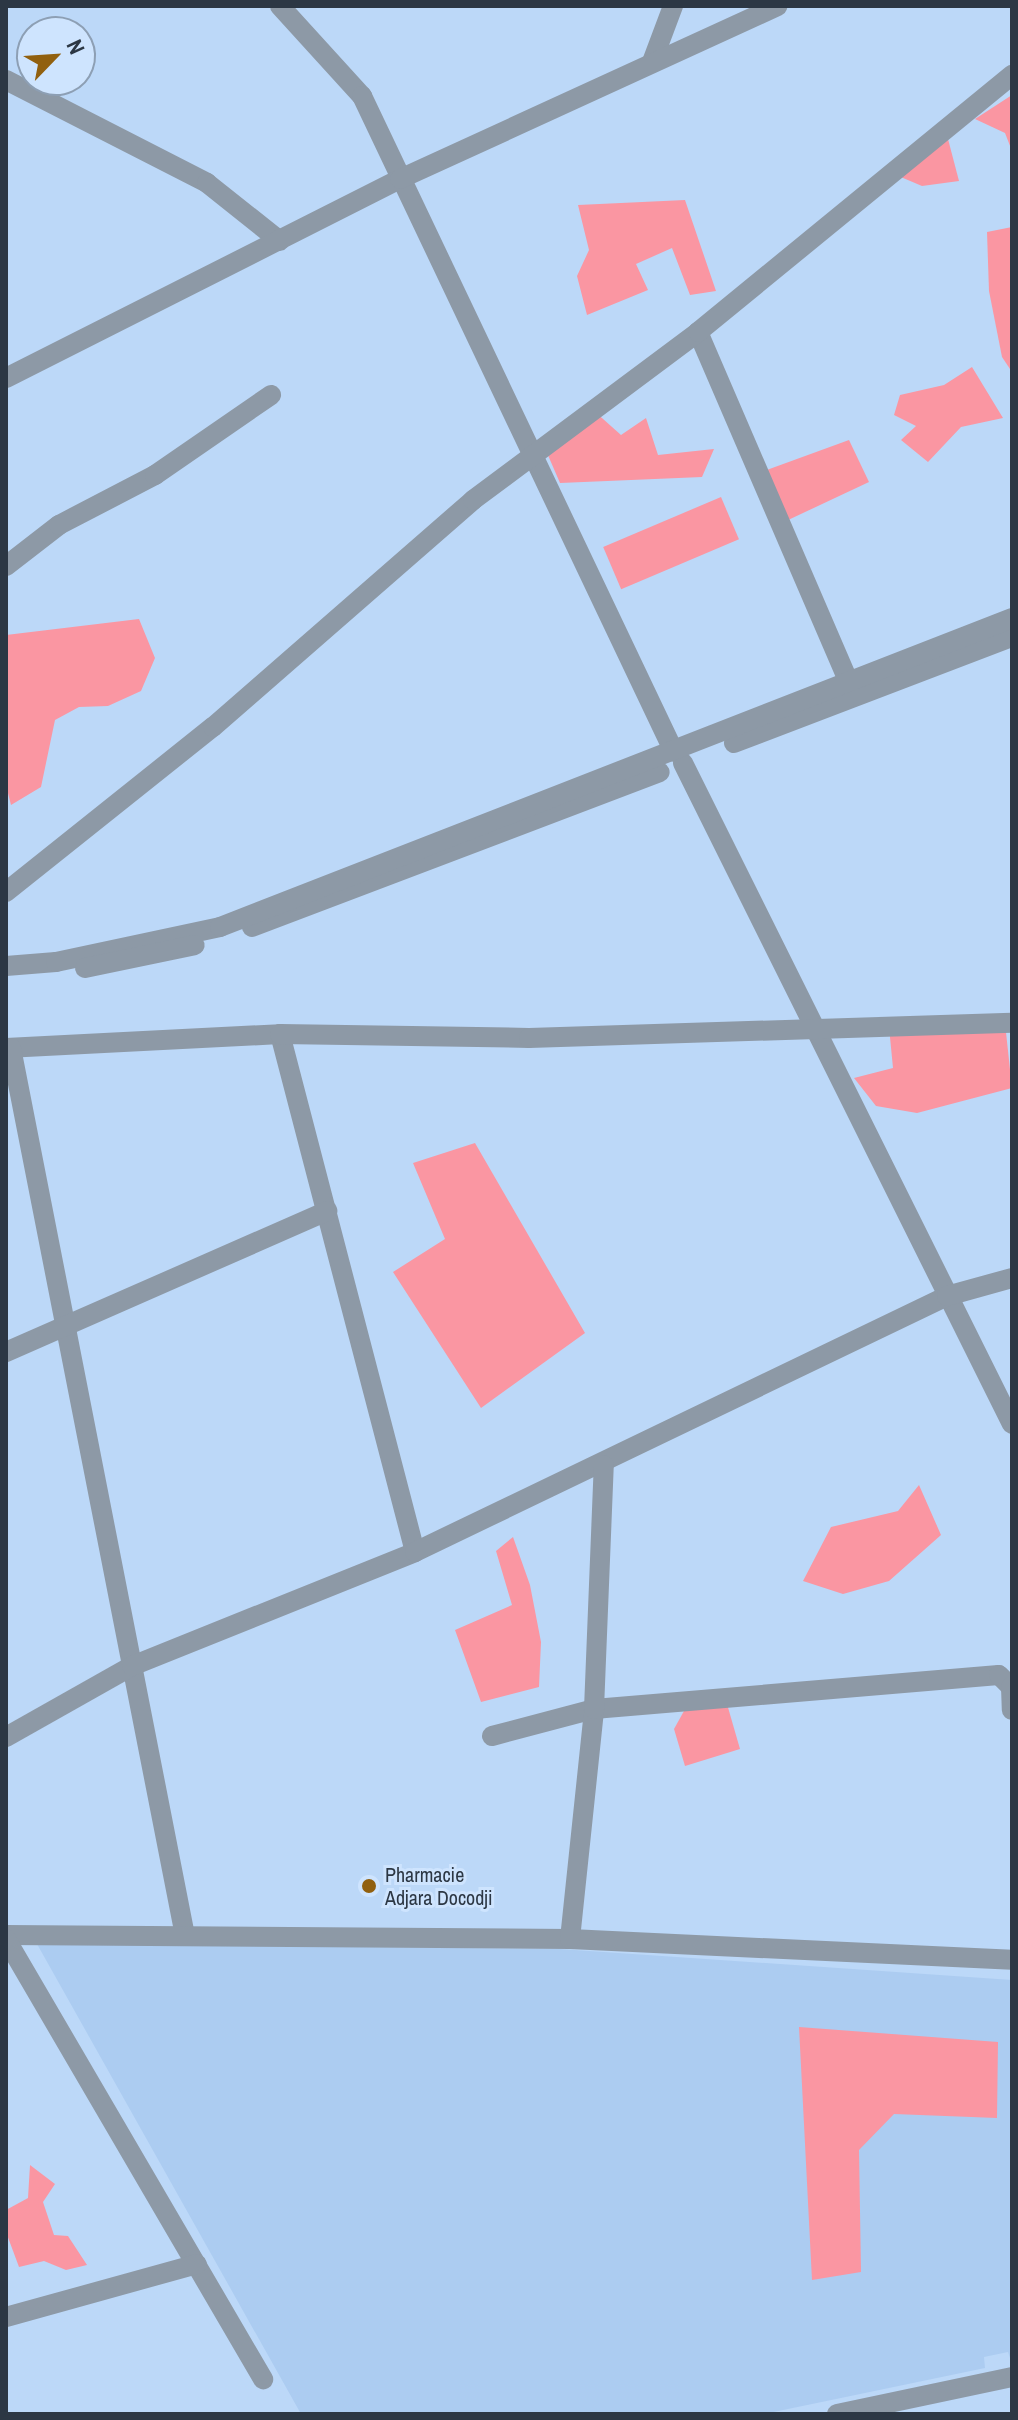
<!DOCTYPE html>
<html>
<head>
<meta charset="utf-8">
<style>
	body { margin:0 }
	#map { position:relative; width:1018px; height:2420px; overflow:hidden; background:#bcd8f8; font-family:"Archivo Narrow",sans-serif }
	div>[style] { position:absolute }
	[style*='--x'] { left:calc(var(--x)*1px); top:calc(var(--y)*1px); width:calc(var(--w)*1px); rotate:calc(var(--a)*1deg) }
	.built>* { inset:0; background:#acccf1 }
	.green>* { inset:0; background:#fa96a2; transform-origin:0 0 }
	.minor>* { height:20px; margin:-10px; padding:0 10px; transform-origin:10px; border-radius:10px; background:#8d99a6 }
	.dots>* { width:22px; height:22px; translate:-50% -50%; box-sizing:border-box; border:4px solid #cee4fe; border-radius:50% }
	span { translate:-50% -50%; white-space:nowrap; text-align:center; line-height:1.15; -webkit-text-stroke:6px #cee4fe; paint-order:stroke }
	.poi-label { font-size:20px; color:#2c3744 }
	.left { translate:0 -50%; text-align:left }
	.frame { position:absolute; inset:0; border:8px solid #2c3744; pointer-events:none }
	.north { position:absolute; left:16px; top:16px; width:80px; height:80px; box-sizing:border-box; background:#cee4fe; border:2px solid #8d9fb4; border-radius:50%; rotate:65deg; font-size:22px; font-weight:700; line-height:32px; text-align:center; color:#2c3744 }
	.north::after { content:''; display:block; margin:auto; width:28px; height:36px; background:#91600f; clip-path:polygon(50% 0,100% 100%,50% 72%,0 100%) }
</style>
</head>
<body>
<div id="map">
	<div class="built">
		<div style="clip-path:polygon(37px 1944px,560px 1949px,1012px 1980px,1012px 2364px,1008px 2352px,984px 2357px,985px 2368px,764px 2414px,301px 2414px)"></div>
	</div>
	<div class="green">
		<div style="clip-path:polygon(1012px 95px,1012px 151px,1005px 133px,975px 119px)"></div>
		<div style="clip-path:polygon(948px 139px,959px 181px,922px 186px,896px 175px)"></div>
		<div style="clip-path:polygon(685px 200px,716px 291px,690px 295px,672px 248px,636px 264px,648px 290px,587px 315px,577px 276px,589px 250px,578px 205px)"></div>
		<div style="clip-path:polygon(1012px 227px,1012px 372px,1002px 357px,989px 291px,987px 232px)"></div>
		<div style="clip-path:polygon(972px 367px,1003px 418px,961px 427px,928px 462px,901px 440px,916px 426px,894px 415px,900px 395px,944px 385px)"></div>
		<div style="clip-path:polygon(593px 410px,621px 435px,646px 418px,658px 455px,714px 449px,702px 477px,560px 483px,544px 446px)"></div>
		<div style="clip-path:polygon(849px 440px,869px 482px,786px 521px,764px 471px)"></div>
		<div style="left:721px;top:497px;width:46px;height:128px;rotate:67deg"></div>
		<div style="clip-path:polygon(139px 619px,155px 658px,141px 691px,108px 706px,79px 707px,55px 720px,41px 787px,11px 805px,6px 785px,6px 635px)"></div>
		<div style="clip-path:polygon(1005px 1023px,1012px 1088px,917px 1113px,876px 1106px,854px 1078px,893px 1068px,889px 1027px)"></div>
		<div style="clip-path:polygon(475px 1143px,585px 1333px,481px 1408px,393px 1272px,445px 1239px,413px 1163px)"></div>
		<div style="clip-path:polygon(919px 1485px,941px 1535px,889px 1581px,843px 1594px,803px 1581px,831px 1527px,898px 1511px)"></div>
		<div style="clip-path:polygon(513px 1537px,530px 1585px,541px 1642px,539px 1687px,481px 1702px,455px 1630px,512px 1605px,496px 1551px)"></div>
		<div style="clip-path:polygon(689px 1702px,727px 1704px,740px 1749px,685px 1766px,674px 1729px)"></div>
		<div style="clip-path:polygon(799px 2027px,998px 2042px,997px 2118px,894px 2114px,859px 2150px,861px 2272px,812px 2280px)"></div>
		<div style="clip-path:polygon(30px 2165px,55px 2184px,43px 2202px,54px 2235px,68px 2236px,87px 2265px,66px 2270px,44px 2261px,19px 2267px,6px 2232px,6px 2210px,28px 2198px)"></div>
	</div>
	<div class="minor">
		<div style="--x:280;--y:6;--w:122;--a:47.7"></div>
		<div style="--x:362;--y:96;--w:726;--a:64.56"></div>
		<div style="--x:652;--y:62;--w:60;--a:-69.4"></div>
		<div style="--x:6;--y:80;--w:226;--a:27.1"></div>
		<div style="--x:207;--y:183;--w:93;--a:38.5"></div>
		<div style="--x:698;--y:332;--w:380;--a:66.7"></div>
		<div style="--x:6;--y:378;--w:441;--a:-26.8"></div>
		<div style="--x:400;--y:179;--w:415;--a:-24.6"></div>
		<div style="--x:6;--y:566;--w:67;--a:-37.7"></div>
		<div style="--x:59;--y:525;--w:108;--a:-27.5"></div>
		<div style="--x:155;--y:475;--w:141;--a:-34.6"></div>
		<div style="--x:734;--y:743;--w:298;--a:-20.9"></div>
		<div style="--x:683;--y:763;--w:738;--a:63.54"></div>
		<div style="--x:6;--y:892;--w:265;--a:-38.6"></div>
		<div style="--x:213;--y:727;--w:345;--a:-41.1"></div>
		<div style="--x:473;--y:500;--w:281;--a:-36.7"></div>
		<div style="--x:698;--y:332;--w:406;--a:-39.3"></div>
		<div style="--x:252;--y:927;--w:436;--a:-20.8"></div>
		<div style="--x:6;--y:966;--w:50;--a:-4.6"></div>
		<div style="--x:56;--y:962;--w:168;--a:-12"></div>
		<div style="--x:220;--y:927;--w:850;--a:-21.31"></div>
		<div style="--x:85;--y:968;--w:112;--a:-11.8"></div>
		<div style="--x:280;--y:1034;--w:535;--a:75.39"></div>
		<div style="--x:6;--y:1048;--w:274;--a:-2.9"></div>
		<div style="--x:280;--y:1034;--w:249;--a:0.9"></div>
		<div style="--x:529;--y:1038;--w:483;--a:-1.8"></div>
		<div style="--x:11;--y:1048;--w:905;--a:78.91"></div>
		<div style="--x:6;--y:1352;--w:351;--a:-23.7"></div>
		<div style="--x:492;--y:1736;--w:106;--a:-14.8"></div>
		<div style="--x:594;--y:1709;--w:406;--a:-4.8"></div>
		<div style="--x:999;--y:1675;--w:17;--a:45"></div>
		<div style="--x:1011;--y:1687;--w:23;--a:88"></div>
		<div style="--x:6;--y:1737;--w:145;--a:-29.4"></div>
		<div style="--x:132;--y:1666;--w:305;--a:-21.9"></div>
		<div style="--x:415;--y:1552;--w:590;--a:-25.7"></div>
		<div style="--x:947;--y:1296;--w:67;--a:-15.5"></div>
		<div style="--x:6;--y:1935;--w:564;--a:0.41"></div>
		<div style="--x:570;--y:1939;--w:442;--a:2.7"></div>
		<div style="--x:6;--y:1939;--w:510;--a:59.71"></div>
		<div style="--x:570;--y:1939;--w:231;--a:-84"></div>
		<div style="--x:594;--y:1709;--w:244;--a:-87.7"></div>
		<div style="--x:6;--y:2317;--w:198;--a:-15.5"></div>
		<div style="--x:837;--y:2414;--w:179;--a:-11.9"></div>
	</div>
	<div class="dots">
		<div style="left:369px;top:1886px;background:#91600f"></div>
	</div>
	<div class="poi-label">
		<span class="left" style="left:385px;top:1886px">Pharmacie<br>Adjara Docodji</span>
	</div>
	<div class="frame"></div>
	<div class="north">N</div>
</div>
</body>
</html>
